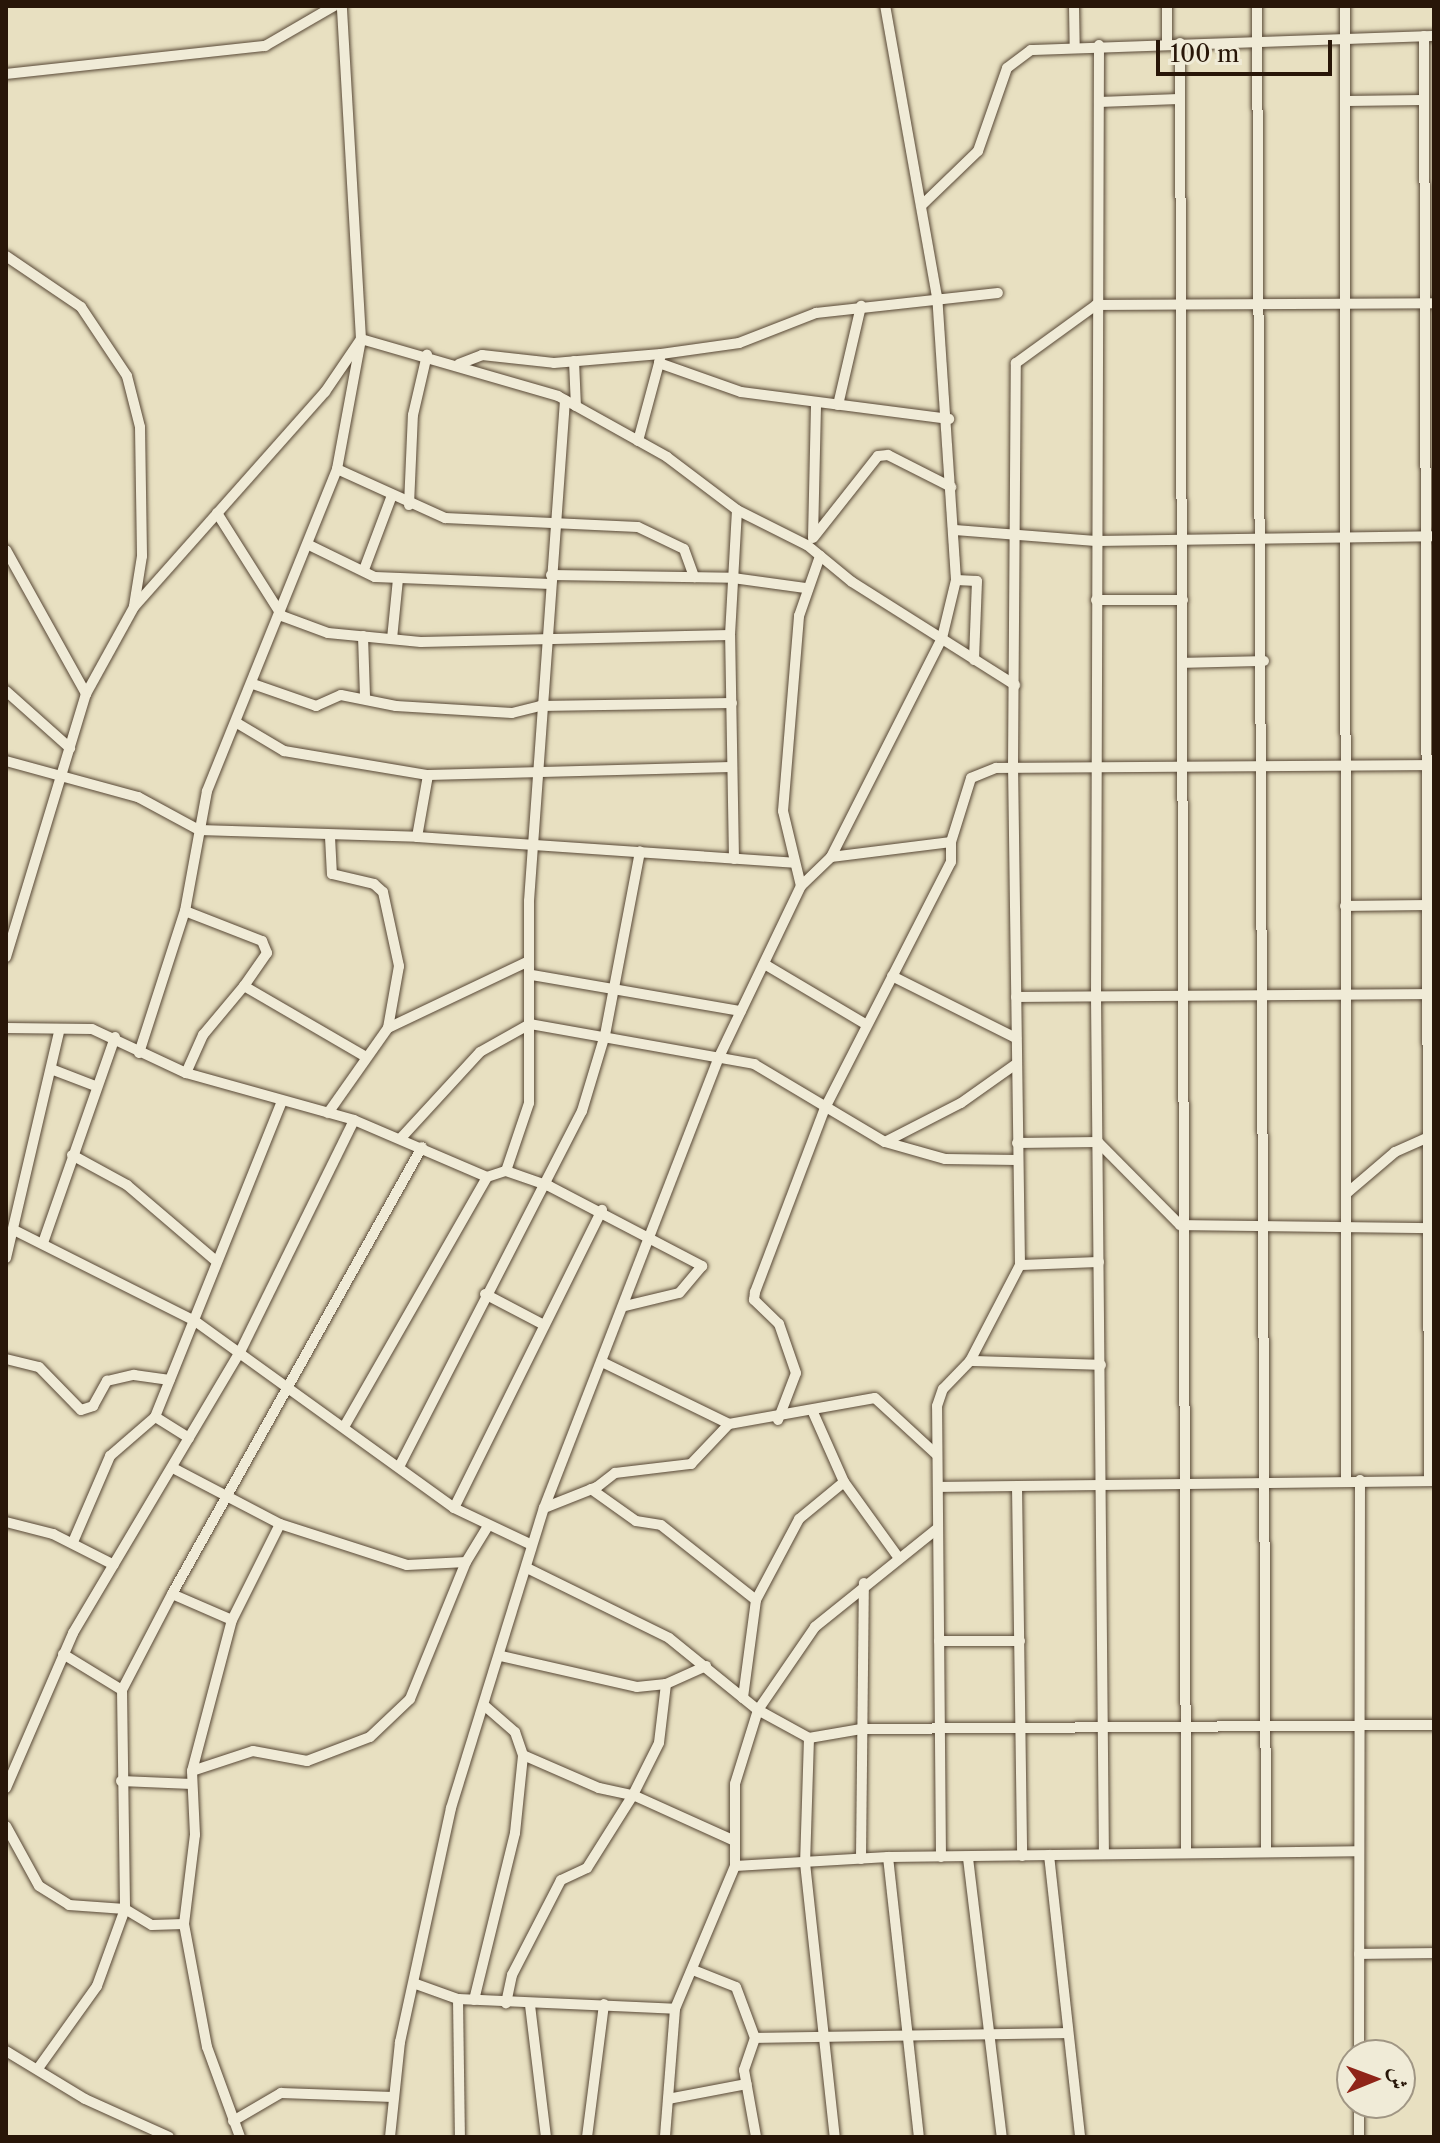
<!DOCTYPE html>
<html>
<head>
<meta charset="utf-8">
<style>
	body { margin:0 }
	#map { position:relative; width:1440px; height:2143px; overflow:hidden; background:#e8e0c1; font-family:"Libre Caslon Text",Amiri,serif }
	div>[style] { position:absolute }
	[style*='--x'] { left:calc(var(--x)*1px); top:calc(var(--y)*1px); width:calc(var(--w)*1px); rotate:calc(var(--a)*1deg) }
	.roads { filter:drop-shadow(0 0 2px #584836) drop-shadow(0 0 2px #584836) }
	.minor>* { height:10px; margin:-5px; padding:0 5px; transform-origin:5px; border-radius:5px; background:#f0ebd7 }
	span { translate:-50% -50%; white-space:nowrap; text-align:center; line-height:1.15; -webkit-text-stroke:7px #f0ebd7; paint-order:stroke }
	.frame { position:absolute; inset:0; border:8px solid #281608; pointer-events:none }
	.north { position:absolute; left:1336px; top:2039px; width:80px; height:80px; box-sizing:border-box; background:#f0ebd7; border:2px solid #a09684; border-radius:50%; rotate:89deg; font-size:22px; font-weight:700; line-height:32px; text-align:center; color:#281608 }
	.north::after { content:''; display:block; margin:auto; width:28px; height:36px; background:#8f2418; clip-path:polygon(50% 0,100% 100%,50% 72%,0 100%) }
	.scale { position:absolute; left:1156px; top:40px; width:176px; height:36px; box-sizing:border-box; border:4px solid #281608; border-top:0; padding-left:10px; font-size:24px; line-height:28px; white-space:nowrap; color:#281608; -webkit-text-stroke:6px #f0ebd7; paint-order:stroke }
</style>
</head>
<body>
<div id="map">
	<div class="roads">
		<div class="minor">
			<div style="--x:1074;--y:6;--w:39;--a:89"></div>
			<div style="--x:1167;--y:6;--w:37;--a:90"></div>
			<div style="--x:1257;--y:6;--w:1846;--a:89.72"></div>
			<div style="--x:1345;--y:6;--w:1475;--a:89.96"></div>
			<div style="--x:1424;--y:36;--w:1445;--a:89.8"></div>
			<div style="--x:1180;--y:43;--w:1810;--a:89.81"></div>
			<div style="--x:1099;--y:45;--w:951;--a:90.18"></div>
			<div style="--x:1096;--y:996;--w:857;--a:89.47"></div>
			<div style="--x:6;--y:74;--w:261;--a:-6.2"></div>
			<div style="--x:265;--y:46;--w:80;--a:-30.1"></div>
			<div style="--x:1347;--y:101;--w:75;--a:-0.8"></div>
			<div style="--x:1099;--y:102;--w:80;--a:-2.1"></div>
			<div style="--x:922;--y:205;--w:78;--a:-44"></div>
			<div style="--x:978;--y:151;--w:88;--a:-70.7"></div>
			<div style="--x:1007;--y:68;--w:30;--a:-37"></div>
			<div style="--x:1031;--y:50;--w:403;--a:-2"></div>
			<div style="--x:6;--y:256;--w:91;--a:34.2"></div>
			<div style="--x:81;--y:307;--w:83;--a:56.3"></div>
			<div style="--x:127;--y:376;--w:53;--a:75.7"></div>
			<div style="--x:140;--y:427;--w:129;--a:89.1"></div>
			<div style="--x:142;--y:556;--w:51;--a:99.1"></div>
			<div style="--x:661;--y:354;--w:9;--a:103"></div>
			<div style="--x:659;--y:363;--w:87;--a:19.5"></div>
			<div style="--x:741;--y:392;--w:210;--a:7.4"></div>
			<div style="--x:574;--y:361;--w:45;--a:87.5"></div>
			<div style="--x:459;--y:364;--w:25;--a:-21"></div>
			<div style="--x:482;--y:355;--w:72;--a:6.3"></div>
			<div style="--x:554;--y:363;--w:107;--a:-4.8"></div>
			<div style="--x:661;--y:354;--w:79;--a:-8"></div>
			<div style="--x:739;--y:343;--w:83;--a:-21.3"></div>
			<div style="--x:816;--y:313;--w:183;--a:-6.3"></div>
			<div style="--x:838;--y:405;--w:102;--a:-76.9"></div>
			<div style="--x:638;--y:441;--w:81;--a:-74.9"></div>
			<div style="--x:337;--y:469;--w:119;--a:24.4"></div>
			<div style="--x:445;--y:518;--w:193;--a:2.7"></div>
			<div style="--x:638;--y:527;--w:51;--a:25.6"></div>
			<div style="--x:684;--y:549;--w:30;--a:70"></div>
			<div style="--x:409;--y:505;--w:90;--a:-87.5"></div>
			<div style="--x:413;--y:415;--w:62;--a:-76.9"></div>
			<div style="--x:217;--y:513;--w:122;--a:57.7"></div>
			<div style="--x:282;--y:616;--w:49;--a:20.3"></div>
			<div style="--x:328;--y:633;--w:93;--a:5.5"></div>
			<div style="--x:421;--y:642;--w:309;--a:-1.3"></div>
			<div style="--x:955;--y:530;--w:141;--a:4.5"></div>
			<div style="--x:1096;--y:541;--w:338;--a:-0.8"></div>
			<div style="--x:814;--y:537;--w:103;--a:-51.7"></div>
			<div style="--x:878;--y:456;--w:10;--a:-6"></div>
			<div style="--x:888;--y:455;--w:71;--a:26.9"></div>
			<div style="--x:813;--y:538;--w:134;--a:-88.7"></div>
			<div style="--x:309;--y:545;--w:73;--a:25.9"></div>
			<div style="--x:375;--y:577;--w:176;--a:2.3"></div>
			<div style="--x:6;--y:550;--w:165;--a:60.9"></div>
			<div style="--x:365;--y:567;--w:77;--a:-69.4"></div>
			<div style="--x:551;--y:575;--w:182;--a:0.9"></div>
			<div style="--x:733;--y:578;--w:73;--a:7.9"></div>
			<div style="--x:956;--y:580;--w:21;--a:3"></div>
			<div style="--x:977;--y:581;--w:79;--a:92.2"></div>
			<div style="--x:1096;--y:600;--w:87;--a:0"></div>
			<div style="--x:363;--y:636;--w:60;--a:88.1"></div>
			<div style="--x:392;--y:639;--w:60;--a:-84.3"></div>
			<div style="--x:1182;--y:663;--w:82;--a:-1.4"></div>
			<div style="--x:253;--y:684;--w:67;--a:19.2"></div>
			<div style="--x:316;--y:706;--w:27;--a:-24"></div>
			<div style="--x:341;--y:695;--w:56;--a:11.3"></div>
			<div style="--x:396;--y:706;--w:116;--a:3.5"></div>
			<div style="--x:512;--y:713;--w:29;--a:-14"></div>
			<div style="--x:540;--y:706;--w:192;--a:-0.9"></div>
			<div style="--x:6;--y:691;--w:86;--a:41.7"></div>
			<div style="--x:237;--y:723;--w:55;--a:30.8"></div>
			<div style="--x:284;--y:751;--w:146;--a:9.5"></div>
			<div style="--x:428;--y:775;--w:303;--a:-1.5"></div>
			<div style="--x:6;--y:761;--w:137;--a:15.3"></div>
			<div style="--x:138;--y:797;--w:69;--a:28.4"></div>
			<div style="--x:199;--y:830;--w:218;--a:1.8"></div>
			<div style="--x:417;--y:837;--w:378;--a:3.9"></div>
			<div style="--x:330;--y:837;--w:37;--a:87"></div>
			<div style="--x:332;--y:874;--w:43;--a:13.4"></div>
			<div style="--x:374;--y:884;--w:12;--a:42"></div>
			<div style="--x:383;--y:892;--w:76;--a:77.8"></div>
			<div style="--x:399;--y:966;--w:63;--a:100.1"></div>
			<div style="--x:417;--y:837;--w:63;--a:-79.9"></div>
			<div style="--x:831;--y:857;--w:246;--a:-63.1"></div>
			<div style="--x:942;--y:638;--w:60;--a:-76.4"></div>
			<div style="--x:956;--y:580;--w:284;--a:-93.8"></div>
			<div style="--x:937;--y:297;--w:296;--a:-100.1"></div>
			<div style="--x:734;--y:859;--w:224;--a:-91"></div>
			<div style="--x:730;--y:635;--w:125;--a:-86.8"></div>
			<div style="--x:801;--y:886;--w:77;--a:-103.5"></div>
			<div style="--x:783;--y:811;--w:196;--a:-85.3"></div>
			<div style="--x:799;--y:616;--w:64;--a:-70.7"></div>
			<div style="--x:1345;--y:906;--w:79;--a:-0.7"></div>
			<div style="--x:185;--y:911;--w:83;--a:21.3"></div>
			<div style="--x:262;--y:941;--w:13;--a:67"></div>
			<div style="--x:267;--y:953;--w:40;--a:124.9"></div>
			<div style="--x:244;--y:986;--w:141;--a:30.2"></div>
			<div style="--x:6;--y:957;--w:275;--a:-73.1"></div>
			<div style="--x:86;--y:694;--w:99;--a:-61.1"></div>
			<div style="--x:134;--y:607;--w:288;--a:-48.4"></div>
			<div style="--x:325;--y:392;--w:64;--a:-55.8"></div>
			<div style="--x:361;--y:339;--w:205;--a:16.1"></div>
			<div style="--x:558;--y:396;--w:125;--a:29.2"></div>
			<div style="--x:667;--y:457;--w:88;--a:37.1"></div>
			<div style="--x:737;--y:510;--w:78;--a:26.6"></div>
			<div style="--x:807;--y:545;--w:58;--a:39.4"></div>
			<div style="--x:852;--y:582;--w:193;--a:32.3"></div>
			<div style="--x:766;--y:965;--w:117;--a:30.7"></div>
			<div style="--x:532;--y:975;--w:212;--a:9.8"></div>
			<div style="--x:892;--y:976;--w:139;--a:26.6"></div>
			<div style="--x:1016;--y:997;--w:418;--a:-0.4"></div>
			<div style="--x:6;--y:1028;--w:86;--a:0.7"></div>
			<div style="--x:92;--y:1029;--w:104;--a:25.1"></div>
			<div style="--x:186;--y:1073;--w:174;--a:15.6"></div>
			<div style="--x:354;--y:1120;--w:145;--a:23.2"></div>
			<div style="--x:487;--y:1177;--w:20;--a:-18"></div>
			<div style="--x:506;--y:1171;--w:46;--a:19.2"></div>
			<div style="--x:549;--y:1186;--w:173;--a:27.6"></div>
			<div style="--x:702;--y:1266;--w:35;--a:130"></div>
			<div style="--x:679;--y:1293;--w:56;--a:166.5"></div>
			<div style="--x:139;--y:1053;--w:149;--a:-72.1"></div>
			<div style="--x:185;--y:911;--w:122;--a:-79.6"></div>
			<div style="--x:207;--y:791;--w:347;--a:-68"></div>
			<div style="--x:337;--y:469;--w:132;--a:-79.5"></div>
			<div style="--x:361;--y:339;--w:334;--a:-93.3"></div>
			<div style="--x:51;--y:1069;--w:45;--a:20.9"></div>
			<div style="--x:186;--y:1073;--w:42;--a:-65.9"></div>
			<div style="--x:203;--y:1035;--w:64;--a:-50.1"></div>
			<div style="--x:328;--y:1113;--w:104;--a:-54.8"></div>
			<div style="--x:388;--y:1028;--w:156;--a:-25.4"></div>
			<div style="--x:401;--y:1138;--w:117;--a:-47.4"></div>
			<div style="--x:480;--y:1052;--w:57;--a:-29.2"></div>
			<div style="--x:530;--y:1024;--w:228;--a:10.1"></div>
			<div style="--x:754;--y:1064;--w:152;--a:30.8"></div>
			<div style="--x:885;--y:1142;--w:62;--a:15.8"></div>
			<div style="--x:945;--y:1159;--w:72;--a:0.8"></div>
			<div style="--x:885;--y:1142;--w:85;--a:-27.2"></div>
			<div style="--x:961;--y:1103;--w:67;--a:-35.3"></div>
			<div style="--x:1017;--y:1143;--w:81;--a:-0.7"></div>
			<div style="--x:1098;--y:1142;--w:117;--a:45.3"></div>
			<div style="--x:1180;--y:1225;--w:252;--a:0.7"></div>
			<div style="--x:72;--y:1155;--w:63;--a:28.6"></div>
			<div style="--x:127;--y:1185;--w:118;--a:40.5"></div>
			<div style="--x:506;--y:1171;--w:72;--a:-71.3"></div>
			<div style="--x:529;--y:1103;--w:202;--a:-90"></div>
			<div style="--x:529;--y:901;--w:502;--a:-85.89"></div>
			<div style="--x:1347;--y:1193;--w:63;--a:-40.5"></div>
			<div style="--x:1395;--y:1152;--w:35;--a:-24"></div>
			<div style="--x:16;--y:1231;--w:200;--a:26.7"></div>
			<div style="--x:195;--y:1321;--w:319;--a:35.8"></div>
			<div style="--x:454;--y:1508;--w:86;--a:25.4"></div>
			<div style="--x:44;--y:1240;--w:215;--a:-70.7"></div>
			<div style="--x:6;--y:1258;--w:232;--a:-76.8"></div>
			<div style="--x:1099;--y:1262;--w:79;--a:177.8"></div>
			<div style="--x:1020;--y:1265;--w:499;--a:-90.8"></div>
			<div style="--x:1013;--y:766;--w:403;--a:-89.6"></div>
			<div style="--x:1016;--y:363;--w:99;--a:-35.9"></div>
			<div style="--x:1096;--y:305;--w:338;--a:-0.3"></div>
			<div style="--x:485;--y:1294;--w:67;--a:27.7"></div>
			<div style="--x:6;--y:1359;--w:34;--a:14"></div>
			<div style="--x:39;--y:1367;--w:60;--a:45.7"></div>
			<div style="--x:81;--y:1410;--w:13;--a:-18"></div>
			<div style="--x:93;--y:1406;--w:29;--a:-61"></div>
			<div style="--x:107;--y:1381;--w:28;--a:-13"></div>
			<div style="--x:134;--y:1375;--w:36;--a:8"></div>
			<div style="--x:970;--y:1361;--w:131;--a:1.7"></div>
			<div style="--x:602;--y:1362;--w:141;--a:26"></div>
			<div style="--x:729;--y:1424;--w:148;--a:-10.1"></div>
			<div style="--x:875;--y:1398;--w:84;--a:42.6"></div>
			<div style="--x:812;--y:1410;--w:79;--a:66"></div>
			<div style="--x:844;--y:1482;--w:92;--a:54.2"></div>
			<div style="--x:778;--y:1420;--w:50;--a:-69"></div>
			<div style="--x:796;--y:1373;--w:52;--a:-109.1"></div>
			<div style="--x:779;--y:1324;--w:35;--a:-136"></div>
			<div style="--x:754;--y:1300;--w:8;--a:-83"></div>
			<div style="--x:755;--y:1292;--w:197;--a:-69.2"></div>
			<div style="--x:825;--y:1108;--w:276;--a:-62.9"></div>
			<div style="--x:951;--y:862;--w:20;--a:-90"></div>
			<div style="--x:344;--y:1427;--w:288;--a:-60.2"></div>
			<div style="--x:189;--y:1438;--w:40;--a:-148"></div>
			<div style="--x:155;--y:1417;--w:338;--a:-68.1"></div>
			<div style="--x:399;--y:1467;--w:400;--a:-62.8"></div>
			<div style="--x:582;--y:1111;--w:79;--a:-73.2"></div>
			<div style="--x:605;--y:1035;--w:187;--a:-79.2"></div>
			<div style="--x:173;--y:1468;--w:121;--a:27.6"></div>
			<div style="--x:280;--y:1524;--w:133;--a:17.9"></div>
			<div style="--x:407;--y:1565;--w:59;--a:-2.9"></div>
			<div style="--x:466;--y:1562;--w:42;--a:-58.6"></div>
			<div style="--x:1017;--y:1486;--w:370;--a:89.2"></div>
			<div style="--x:938;--y:1487;--w:496;--a:-0.7"></div>
			<div style="--x:591;--y:1489;--w:55;--a:35.4"></div>
			<div style="--x:636;--y:1521;--w:25;--a:9"></div>
			<div style="--x:661;--y:1525;--w:121;--a:38.3"></div>
			<div style="--x:756;--y:1600;--w:99;--a:97.6"></div>
			<div style="--x:454;--y:1508;--w:333;--a:-63.6"></div>
			<div style="--x:544;--y:1508;--w:57;--a:-21.6"></div>
			<div style="--x:597;--y:1487;--w:23;--a:-38"></div>
			<div style="--x:615;--y:1473;--w:77;--a:-6.8"></div>
			<div style="--x:691;--y:1464;--w:55;--a:-46.5"></div>
			<div style="--x:6;--y:1522;--w:49;--a:14.3"></div>
			<div style="--x:53;--y:1534;--w:68;--a:26.9"></div>
			<div style="--x:938;--y:1528;--w:158;--a:141.2"></div>
			<div style="--x:815;--y:1627;--w:101;--a:124.5"></div>
			<div style="--x:758;--y:1710;--w:58;--a:28.8"></div>
			<div style="--x:809;--y:1738;--w:53;--a:-9.8"></div>
			<div style="--x:861;--y:1729;--w:573;--a:-0.4"></div>
			<div style="--x:73;--y:1542;--w:94;--a:-66.7"></div>
			<div style="--x:110;--y:1456;--w:60;--a:-40.9"></div>
			<div style="--x:527;--y:1568;--w:158;--a:26.2"></div>
			<div style="--x:669;--y:1638;--w:114;--a:39"></div>
			<div style="--x:758;--y:1710;--w:77;--a:107.3"></div>
			<div style="--x:735;--y:1784;--w:82;--a:90"></div>
			<div style="--x:735;--y:1866;--w:155;--a:112.8"></div>
			<div style="--x:675;--y:2009;--w:128;--a:94.5"></div>
			<div style="--x:172;--y:1594;--w:512;--a:-60.78"></div>
			<div style="--x:756;--y:1600;--w:92;--a:-62"></div>
			<div style="--x:799;--y:1519;--w:58;--a:-39.4"></div>
			<div style="--x:939;--y:1641;--w:81;--a:0"></div>
			<div style="--x:63;--y:1654;--w:69;--a:31.4"></div>
			<div style="--x:122;--y:1690;--w:219;--a:89.2"></div>
			<div style="--x:125;--y:1909;--w:31;--a:31"></div>
			<div style="--x:152;--y:1925;--w:32;--a:-2"></div>
			<div style="--x:501;--y:1656;--w:139;--a:12.8"></div>
			<div style="--x:637;--y:1687;--w:29;--a:-6"></div>
			<div style="--x:666;--y:1684;--w:44;--a:-24.2"></div>
			<div style="--x:666;--y:1684;--w:59;--a:96.8"></div>
			<div style="--x:659;--y:1743;--w:58;--a:116.6"></div>
			<div style="--x:633;--y:1795;--w:112;--a:24.3"></div>
			<div style="--x:122;--y:1690;--w:108;--a:-62.5"></div>
			<div style="--x:172;--y:1594;--w:65;--a:23.4"></div>
			<div style="--x:485;--y:1706;--w:40;--a:41"></div>
			<div style="--x:515;--y:1732;--w:24;--a:71"></div>
			<div style="--x:523;--y:1755;--w:83;--a:23.5"></div>
			<div style="--x:599;--y:1788;--w:35;--a:12"></div>
			<div style="--x:633;--y:1795;--w:86;--a:122.2"></div>
			<div style="--x:587;--y:1868;--w:29;--a:155"></div>
			<div style="--x:561;--y:1880;--w:107;--a:117.3"></div>
			<div style="--x:512;--y:1975;--w:29;--a:102"></div>
			<div style="--x:809;--y:1738;--w:125;--a:91.8"></div>
			<div style="--x:805;--y:1863;--w:276;--a:83.8"></div>
			<div style="--x:192;--y:1771;--w:64;--a:-18.2"></div>
			<div style="--x:253;--y:1751;--w:55;--a:10.5"></div>
			<div style="--x:307;--y:1761;--w:67;--a:-20.9"></div>
			<div style="--x:370;--y:1737;--w:55;--a:-43.5"></div>
			<div style="--x:410;--y:1699;--w:148;--a:-67.8"></div>
			<div style="--x:121;--y:1781;--w:71;--a:2.4"></div>
			<div style="--x:6;--y:1788;--w:169;--a:-66.6"></div>
			<div style="--x:73;--y:1633;--w:329;--a:-59.3"></div>
			<div style="--x:241;--y:1350;--w:256;--a:-63.8"></div>
			<div style="--x:6;--y:1826;--w:68;--a:61.2"></div>
			<div style="--x:39;--y:1886;--w:36;--a:32"></div>
			<div style="--x:69;--y:1905;--w:56;--a:4.1"></div>
			<div style="--x:125;--y:1909;--w:82;--a:110"></div>
			<div style="--x:97;--y:1986;--w:100;--a:125.6"></div>
			<div style="--x:1049;--y:1855;--w:284;--a:83.7"></div>
			<div style="--x:888;--y:1857;--w:282;--a:83.7"></div>
			<div style="--x:941;--y:1857;--w:451;--a:-90.5"></div>
			<div style="--x:937;--y:1406;--w:18;--a:-71"></div>
			<div style="--x:943;--y:1389;--w:39;--a:-46"></div>
			<div style="--x:970;--y:1361;--w:108;--a:-62.5"></div>
			<div style="--x:968;--y:1858;--w:281;--a:83.1"></div>
			<div style="--x:861;--y:1859;--w:276;--a:-89.4"></div>
			<div style="--x:735;--y:1866;--w:153;--a:-3.4"></div>
			<div style="--x:888;--y:1857;--w:469;--a:-0.7"></div>
			<div style="--x:1359;--y:1954;--w:75;--a:-0.8"></div>
			<div style="--x:693;--y:1970;--w:46;--a:21.6"></div>
			<div style="--x:736;--y:1987;--w:54;--a:69.6"></div>
			<div style="--x:416;--y:1984;--w:45;--a:19.7"></div>
			<div style="--x:458;--y:1999;--w:217;--a:2.6"></div>
			<div style="--x:458;--y:1999;--w:138;--a:89.2"></div>
			<div style="--x:474;--y:2000;--w:172;--a:-76.2"></div>
			<div style="--x:515;--y:1833;--w:78;--a:-84.1"></div>
			<div style="--x:530;--y:2005;--w:133;--a:83.1"></div>
			<div style="--x:755;--y:2038;--w:312;--a:-0.9"></div>
			<div style="--x:755;--y:2038;--w:34;--a:109"></div>
			<div style="--x:744;--y:2070;--w:68;--a:79.8"></div>
			<div style="--x:6;--y:2051;--w:92;--a:31.3"></div>
			<div style="--x:85;--y:2099;--w:92;--a:24.3"></div>
			<div style="--x:1359;--y:2055;--w:575;--a:-89.9"></div>
			<div style="--x:668;--y:2099;--w:80;--a:-10.8"></div>
			<div style="--x:1359;--y:2103;--w:34;--a:90"></div>
			<div style="--x:233;--y:2121;--w:56;--a:-30.3"></div>
			<div style="--x:281;--y:2093;--w:112;--a:2"></div>
			<div style="--x:240;--y:2137;--w:96;--a:-110.1"></div>
			<div style="--x:207;--y:2047;--w:125;--a:-100.6"></div>
			<div style="--x:184;--y:1924;--w:90;--a:-83"></div>
			<div style="--x:195;--y:1835;--w:64;--a:-92.7"></div>
			<div style="--x:192;--y:1771;--w:156;--a:-75.2"></div>
			<div style="--x:232;--y:1620;--w:107;--a:-63.4"></div>
			<div style="--x:390;--y:2137;--w:96;--a:-84"></div>
			<div style="--x:400;--y:2042;--w:239;--a:-77.7"></div>
			<div style="--x:451;--y:1808;--w:314;--a:-72.8"></div>
			<div style="--x:544;--y:1508;--w:484;--a:-68.8"></div>
			<div style="--x:719;--y:1057;--w:190;--a:-64.4"></div>
			<div style="--x:801;--y:886;--w:42;--a:-44"></div>
			<div style="--x:831;--y:857;--w:121;--a:-7.1"></div>
			<div style="--x:951;--y:842;--w:67;--a:-72.6"></div>
			<div style="--x:971;--y:778;--w:27;--a:-22"></div>
			<div style="--x:996;--y:768;--w:438;--a:-0.4"></div>
			<div style="--x:587;--y:2137;--w:134;--a:-82.7"></div>
		</div>
	</div>
	<div class="frame"></div>
	<div class="north">ش</div>
	<div class="scale">100 m</div>
</div>
</body>
</html>
